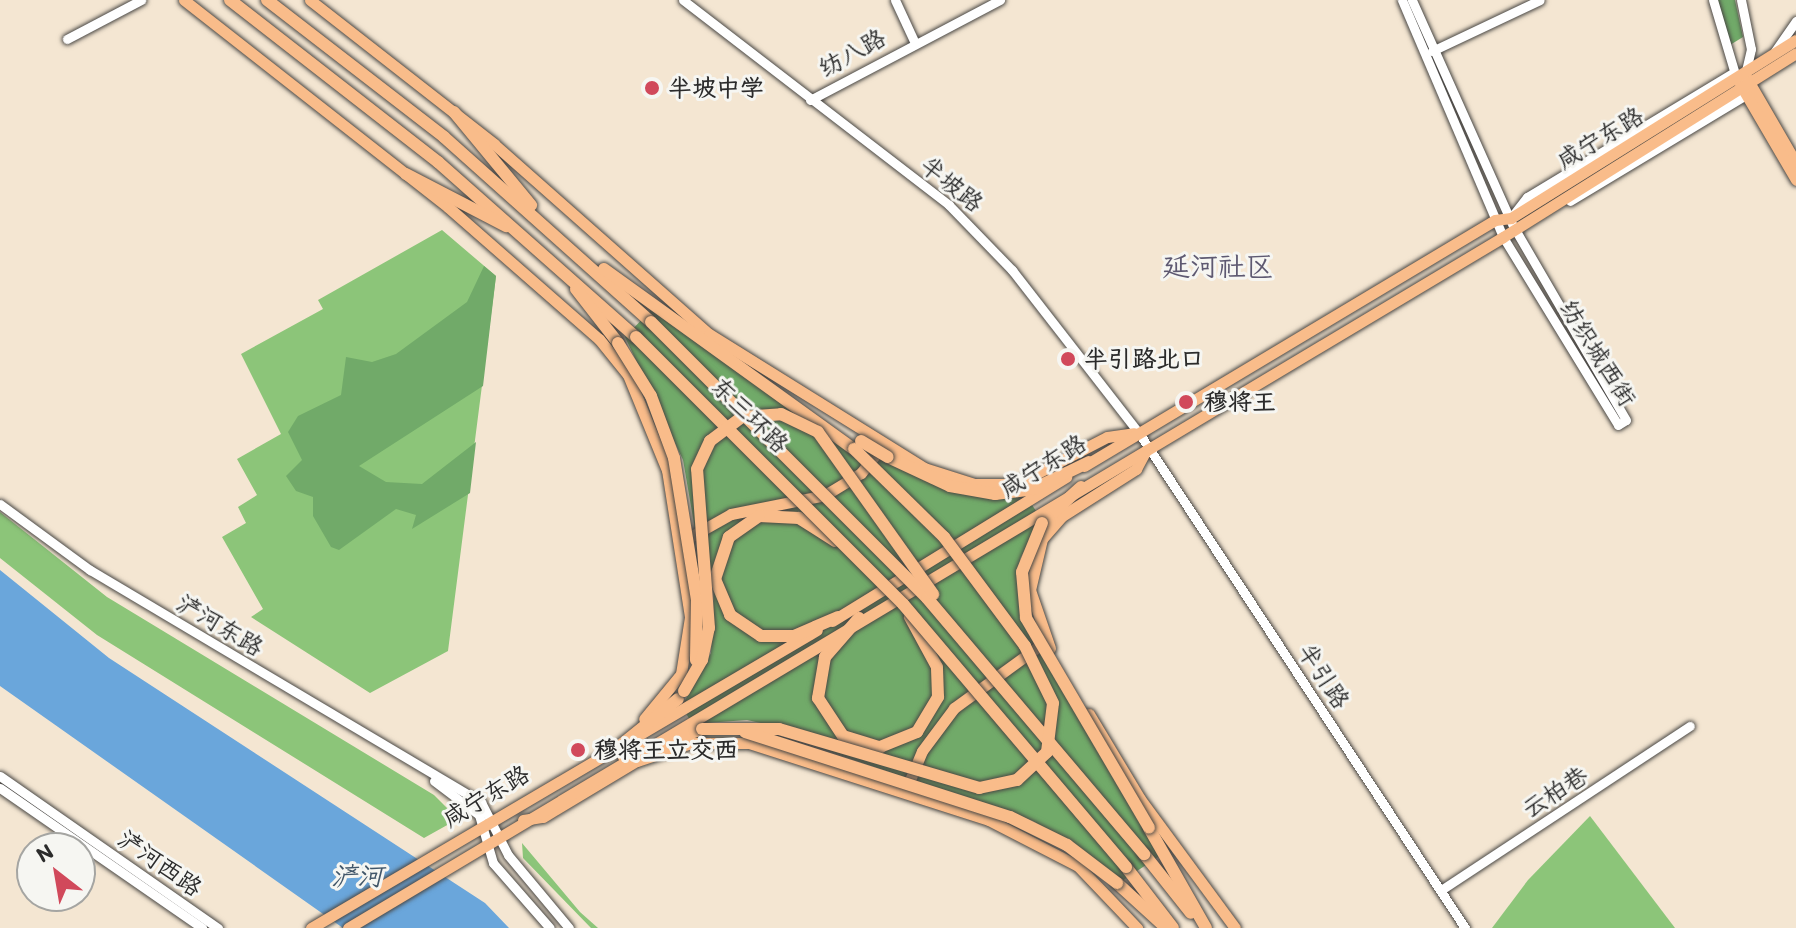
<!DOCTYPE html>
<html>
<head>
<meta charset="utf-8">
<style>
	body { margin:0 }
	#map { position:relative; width:1796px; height:928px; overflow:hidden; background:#f4e6d2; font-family:Itim,"LXGW WenKai TC",sans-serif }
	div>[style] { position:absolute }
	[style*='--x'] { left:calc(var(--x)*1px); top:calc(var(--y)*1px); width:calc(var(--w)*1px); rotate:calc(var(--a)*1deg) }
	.green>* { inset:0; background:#8cc579 }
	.forest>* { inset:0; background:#71aa69 }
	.water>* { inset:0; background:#6aa6db }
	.roads { filter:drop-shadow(0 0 2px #494744) drop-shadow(0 0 2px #494744) }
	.minor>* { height:9px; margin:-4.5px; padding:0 4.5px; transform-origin:4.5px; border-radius:4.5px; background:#fff }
	.major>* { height:11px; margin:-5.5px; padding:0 5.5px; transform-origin:5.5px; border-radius:5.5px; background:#f9bc8a }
	.highway>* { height:12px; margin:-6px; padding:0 6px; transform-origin:6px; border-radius:6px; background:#f9bc8a }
	.bridges { filter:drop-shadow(0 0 2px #494744) drop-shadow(0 0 2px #494744) }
	.highway-bridge>* { height:12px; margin:-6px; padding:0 6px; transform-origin:6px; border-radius:6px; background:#f9bc8a }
	.dots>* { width:22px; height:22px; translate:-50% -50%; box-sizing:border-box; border:4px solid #f6f6f2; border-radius:50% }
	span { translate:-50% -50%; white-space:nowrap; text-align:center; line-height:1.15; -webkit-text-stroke:6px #f6f6f2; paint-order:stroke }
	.street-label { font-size:24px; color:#2b2b2b }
	.poi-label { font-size:24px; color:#2b2b2b; font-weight:700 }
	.left { translate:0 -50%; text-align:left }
	.water-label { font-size:26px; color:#415669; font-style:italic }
	.quarter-label { font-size:28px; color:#5e5971 }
	.north { position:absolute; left:16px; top:832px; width:80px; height:80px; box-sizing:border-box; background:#f6f6f2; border:2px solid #a5a5a2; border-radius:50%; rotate:329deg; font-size:22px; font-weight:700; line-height:32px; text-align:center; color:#2b2b2b }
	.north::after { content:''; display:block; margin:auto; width:28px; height:36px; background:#d1495b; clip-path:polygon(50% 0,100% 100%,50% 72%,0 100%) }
</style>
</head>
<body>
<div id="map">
	<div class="green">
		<div style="clip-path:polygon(442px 230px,496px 276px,448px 651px,370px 693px,251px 617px,263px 609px,222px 537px,246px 523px,238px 507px,257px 495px,237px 459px,281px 434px,241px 354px,323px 309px,318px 300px)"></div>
		<div style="clip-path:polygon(0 512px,107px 597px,434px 795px,458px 819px,424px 838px,97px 635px,0 558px)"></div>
		<div style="clip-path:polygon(1590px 816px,1675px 928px,1492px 928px,1528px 880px)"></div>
		<div style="clip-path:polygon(522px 843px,580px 912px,598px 928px,591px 928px,523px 858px)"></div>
	</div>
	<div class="forest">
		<div style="clip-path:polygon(1718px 0,1735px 0,1743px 37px,1730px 45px)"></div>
		<div style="clip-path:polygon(484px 266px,496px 276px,483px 386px,359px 466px,386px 482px,422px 484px,476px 442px,470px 493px,412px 529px,416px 515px,396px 509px,339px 550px,331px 547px,313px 516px,313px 497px,296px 491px,286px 476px,302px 460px,288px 432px,298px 416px,341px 395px,346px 357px,372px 362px,396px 354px,467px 302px)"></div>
		<div style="clip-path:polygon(651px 310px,740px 374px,861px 446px,1025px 495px,1041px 518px,1020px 559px,1019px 601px,1161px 855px,1122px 881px,1033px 821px,819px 748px,822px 737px,747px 720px,692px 724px,682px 706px,711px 653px,714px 588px,705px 587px,683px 460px,625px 337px)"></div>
	</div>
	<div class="water">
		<div style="clip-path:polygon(0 570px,109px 658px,485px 903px,509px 928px,343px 928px,0 686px)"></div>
	</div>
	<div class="roads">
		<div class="minor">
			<div style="--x:683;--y:0;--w:336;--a:37.6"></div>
			<div style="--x:949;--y:205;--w:91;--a:45.9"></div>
			<div style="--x:1012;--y:270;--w:207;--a:52.1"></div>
			<div style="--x:1139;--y:433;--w:593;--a:56.63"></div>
			<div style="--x:895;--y:0;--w:45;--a:65.1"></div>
			<div style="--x:1402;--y:0;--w:258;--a:66.9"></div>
			<div style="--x:1503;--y:237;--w:220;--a:58.5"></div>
			<div style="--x:1618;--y:425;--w:9;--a:-32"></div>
			<div style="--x:1626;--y:420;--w:225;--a:-120.2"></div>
			<div style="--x:1513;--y:226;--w:248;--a:-114.1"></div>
			<div style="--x:1713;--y:0;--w:80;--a:73.4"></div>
			<div style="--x:1741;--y:0;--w:50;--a:78.5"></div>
			<div style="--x:1751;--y:49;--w:26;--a:103"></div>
			<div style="--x:67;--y:39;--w:84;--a:-27.8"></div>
			<div style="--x:1432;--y:51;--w:119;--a:-25.3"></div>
			<div style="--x:1775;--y:51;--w:37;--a:-55"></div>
			<div style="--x:810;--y:100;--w:215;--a:-27.8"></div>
			<div style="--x:1570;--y:201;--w:209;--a:-31.1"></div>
			<div style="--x:1513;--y:215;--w:23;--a:-52"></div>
			<div style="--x:1527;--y:197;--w:238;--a:-31.1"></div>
			<div style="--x:0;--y:504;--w:112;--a:36.3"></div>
			<div style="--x:90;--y:570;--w:455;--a:30.7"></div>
			<div style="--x:481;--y:802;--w:59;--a:63"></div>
			<div style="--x:508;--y:855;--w:95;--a:50.1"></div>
			<div style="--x:0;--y:776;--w:266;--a:34.9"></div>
			<div style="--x:434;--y:781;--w:56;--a:37.1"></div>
			<div style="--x:479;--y:815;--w:50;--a:73.7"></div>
			<div style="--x:493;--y:863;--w:86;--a:48.8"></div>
			<div style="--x:0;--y:788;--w:246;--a:34.7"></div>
			<div style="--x:1441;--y:890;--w:298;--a:-33.4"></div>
		</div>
		<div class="major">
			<div style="--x:184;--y:0;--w:335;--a:38.1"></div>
			<div style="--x:448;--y:207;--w:201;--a:41.2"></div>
			<div style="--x:599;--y:339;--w:46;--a:51.1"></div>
			<div style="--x:628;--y:375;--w:103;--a:67.7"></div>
			<div style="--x:667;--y:470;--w:149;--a:81.1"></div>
			<div style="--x:690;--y:617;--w:58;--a:99"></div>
			<div style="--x:681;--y:674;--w:58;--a:129.4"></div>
			<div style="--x:310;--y:0;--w:234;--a:38"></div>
			<div style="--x:494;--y:144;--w:287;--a:41.5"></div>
			<div style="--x:709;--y:334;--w:253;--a:31.9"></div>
			<div style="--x:924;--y:468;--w:52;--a:17.7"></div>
			<div style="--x:974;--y:484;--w:42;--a:0"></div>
			<div style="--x:1016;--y:484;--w:102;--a:-27.3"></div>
			<div style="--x:1107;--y:437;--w:27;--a:-8"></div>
			<div style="--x:1745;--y:75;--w:102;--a:59.9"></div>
			<div style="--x:1740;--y:84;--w:111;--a:59.7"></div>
			<div style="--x:1084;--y:466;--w:479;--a:-30.9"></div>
			<div style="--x:1495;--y:220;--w:16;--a:-7"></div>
			<div style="--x:1511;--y:218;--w:336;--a:-32"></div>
			<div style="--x:683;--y:541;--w:55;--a:-29.4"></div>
			<div style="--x:731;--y:514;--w:96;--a:-11.4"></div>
			<div style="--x:825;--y:495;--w:42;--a:-31.4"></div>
			<div style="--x:861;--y:473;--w:36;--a:-52"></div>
			<div style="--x:832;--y:621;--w:275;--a:-31.6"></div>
			<div style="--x:1050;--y:648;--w:61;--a:-109"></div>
			<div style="--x:1030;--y:590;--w:52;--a:-76.8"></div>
			<div style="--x:1042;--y:539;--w:30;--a:-49"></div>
			<div style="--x:1062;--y:516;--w:88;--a:-32.4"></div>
			<div style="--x:1136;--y:469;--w:21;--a:-62"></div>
			<div style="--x:1089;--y:714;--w:99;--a:59"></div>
			<div style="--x:1140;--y:799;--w:160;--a:53.6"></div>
			<div style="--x:637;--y:761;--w:57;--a:-18.4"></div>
			<div style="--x:691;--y:743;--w:58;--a:0"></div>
			<div style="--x:749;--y:743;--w:252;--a:17.8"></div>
			<div style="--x:989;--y:820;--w:100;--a:27.3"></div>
			<div style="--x:1078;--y:866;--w:86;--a:46.4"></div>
			<div style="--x:905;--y:792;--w:44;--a:-67.5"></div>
			<div style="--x:922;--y:751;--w:54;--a:-53.3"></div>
			<div style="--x:954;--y:708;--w:114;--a:-36.1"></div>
			<div style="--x:523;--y:820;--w:20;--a:-9"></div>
			<div style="--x:543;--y:817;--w:114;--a:-31"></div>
			<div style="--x:311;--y:928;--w:587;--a:-30.5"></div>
			<div style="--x:348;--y:928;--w:1346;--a:-30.89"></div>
			<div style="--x:1503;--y:237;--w:346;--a:-32.1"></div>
		</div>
		<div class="highway">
			<div style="--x:230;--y:0;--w:264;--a:37.9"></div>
			<div style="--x:438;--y:162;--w:264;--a:41.5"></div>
			<div style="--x:267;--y:0;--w:224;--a:37.7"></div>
			<div style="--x:444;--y:137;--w:278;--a:41.8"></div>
			<div style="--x:454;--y:112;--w:121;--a:50.4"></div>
			<div style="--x:406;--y:174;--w:113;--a:27.5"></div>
			<div style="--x:604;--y:269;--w:308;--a:35.8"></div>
			<div style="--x:576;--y:289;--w:68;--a:52.1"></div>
			<div style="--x:888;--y:457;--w:68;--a:25.1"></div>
			<div style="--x:950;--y:486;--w:46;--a:10.1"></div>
			<div style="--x:995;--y:494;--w:38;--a:-7"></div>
			<div style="--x:1033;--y:489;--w:62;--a:-25.7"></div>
			<div style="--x:1042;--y:523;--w:53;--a:-42.7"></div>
			<div style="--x:835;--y:541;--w:43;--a:-147.4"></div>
			<div style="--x:799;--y:518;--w:40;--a:-177.1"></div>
			<div style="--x:759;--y:516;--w:37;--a:145"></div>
			<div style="--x:729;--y:537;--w:44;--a:108.4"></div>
			<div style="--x:715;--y:579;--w:39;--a:67"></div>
			<div style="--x:730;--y:615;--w:37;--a:34"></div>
			<div style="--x:761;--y:636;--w:33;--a:0"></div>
			<div style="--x:794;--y:636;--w:48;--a:-23.4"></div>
			<div style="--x:859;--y:618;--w:52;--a:131.1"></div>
			<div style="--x:825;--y:657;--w:42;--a:99.7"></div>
			<div style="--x:818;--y:698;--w:45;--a:56.7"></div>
			<div style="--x:843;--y:736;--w:39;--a:17"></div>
			<div style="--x:880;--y:747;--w:40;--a:-22"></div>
			<div style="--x:917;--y:732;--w:41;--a:-59"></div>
			<div style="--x:938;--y:697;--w:30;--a:-92"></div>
			<div style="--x:937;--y:667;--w:57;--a:-118.4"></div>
			<div style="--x:621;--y:745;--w:73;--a:-38.9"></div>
			<div style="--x:624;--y:757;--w:83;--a:-19.7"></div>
			<div style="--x:1149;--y:828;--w:115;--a:60.3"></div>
			<div style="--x:1144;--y:854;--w:75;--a:51.5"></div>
			<div style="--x:1126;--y:867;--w:77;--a:52.4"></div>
			<div style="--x:1117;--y:883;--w:65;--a:42.5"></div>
		</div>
	</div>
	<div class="bridges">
		<div class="highway-bridge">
			<div style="--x:651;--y:322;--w:390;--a:45"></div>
			<div style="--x:927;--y:598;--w:336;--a:49.7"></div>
			<div style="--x:636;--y:337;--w:378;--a:45"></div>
			<div style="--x:903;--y:604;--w:345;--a:49.7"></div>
			<div style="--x:618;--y:343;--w:62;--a:58.1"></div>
			<div style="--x:651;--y:396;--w:66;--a:69.6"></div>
			<div style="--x:674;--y:458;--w:144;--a:80.8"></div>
			<div style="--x:697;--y:600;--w:60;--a:91"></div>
			<div style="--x:861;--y:441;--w:31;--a:31"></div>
			<div style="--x:1042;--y:523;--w:53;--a:112.2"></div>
			<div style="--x:1022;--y:572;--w:46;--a:85"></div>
			<div style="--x:1026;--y:618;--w:243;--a:59.6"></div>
			<div style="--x:684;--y:691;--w:36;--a:-60"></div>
			<div style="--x:702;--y:660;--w:33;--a:-78"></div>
			<div style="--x:709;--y:628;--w:159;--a:-94.3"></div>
			<div style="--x:697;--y:469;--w:31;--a:-65"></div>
			<div style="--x:710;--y:441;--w:40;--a:-37"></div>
			<div style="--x:742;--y:417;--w:39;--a:-4"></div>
			<div style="--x:781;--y:414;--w:41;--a:25.9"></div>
			<div style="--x:818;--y:432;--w:199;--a:54.6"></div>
			<div style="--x:702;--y:729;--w:77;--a:0"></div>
			<div style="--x:779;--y:729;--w:209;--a:16.4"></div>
			<div style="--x:979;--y:788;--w:39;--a:-12"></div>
			<div style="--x:1017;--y:780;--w:41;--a:-43"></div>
			<div style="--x:1047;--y:752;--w:49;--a:-83"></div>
			<div style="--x:1053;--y:703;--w:64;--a:-116.2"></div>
			<div style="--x:1025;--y:646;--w:136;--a:-126.6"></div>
			<div style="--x:944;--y:537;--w:126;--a:-135.6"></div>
			<div style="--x:745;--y:732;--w:278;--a:17.8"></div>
			<div style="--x:1010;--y:817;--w:64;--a:26.2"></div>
			<div style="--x:1067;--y:845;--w:63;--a:37.2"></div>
		</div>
	</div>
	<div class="dots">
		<div style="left:652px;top:88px;background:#d1495b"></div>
		<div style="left:1068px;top:359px;background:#d1495b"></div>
		<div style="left:1186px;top:402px;background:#d1495b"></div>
		<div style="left:578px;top:750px;background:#d1495b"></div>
	</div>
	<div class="street-label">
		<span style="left:852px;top:53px;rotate:-29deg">纺八路</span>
		<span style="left:1600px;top:138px;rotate:-31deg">咸宁东路</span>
		<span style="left:952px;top:184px;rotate:39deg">半坡路</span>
		<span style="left:1598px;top:353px;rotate:58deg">纺织城西街</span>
		<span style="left:750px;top:415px;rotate:44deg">东三环路</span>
		<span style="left:1043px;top:466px;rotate:-32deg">咸宁东路</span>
		<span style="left:220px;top:625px;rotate:31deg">浐河东路</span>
		<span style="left:1324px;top:676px;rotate:57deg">半引路</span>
		<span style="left:1555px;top:792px;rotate:-33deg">云柏巷</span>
		<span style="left:486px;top:796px;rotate:-31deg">咸宁东路</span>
		<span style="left:160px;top:863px;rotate:35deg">浐河西路</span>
	</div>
	<div class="poi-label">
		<span class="left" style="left:668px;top:88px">半坡中学</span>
		<span class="left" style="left:1084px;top:359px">半引路北口</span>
		<span class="left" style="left:1204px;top:402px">穆将王</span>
		<span class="left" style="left:594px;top:750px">穆将王立交西</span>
	</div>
	<div class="water-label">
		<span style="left:357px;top:877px">浐河</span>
	</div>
	<div class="quarter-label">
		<span style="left:1218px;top:266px">延河社区</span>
	</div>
	<div class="north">N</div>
</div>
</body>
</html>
